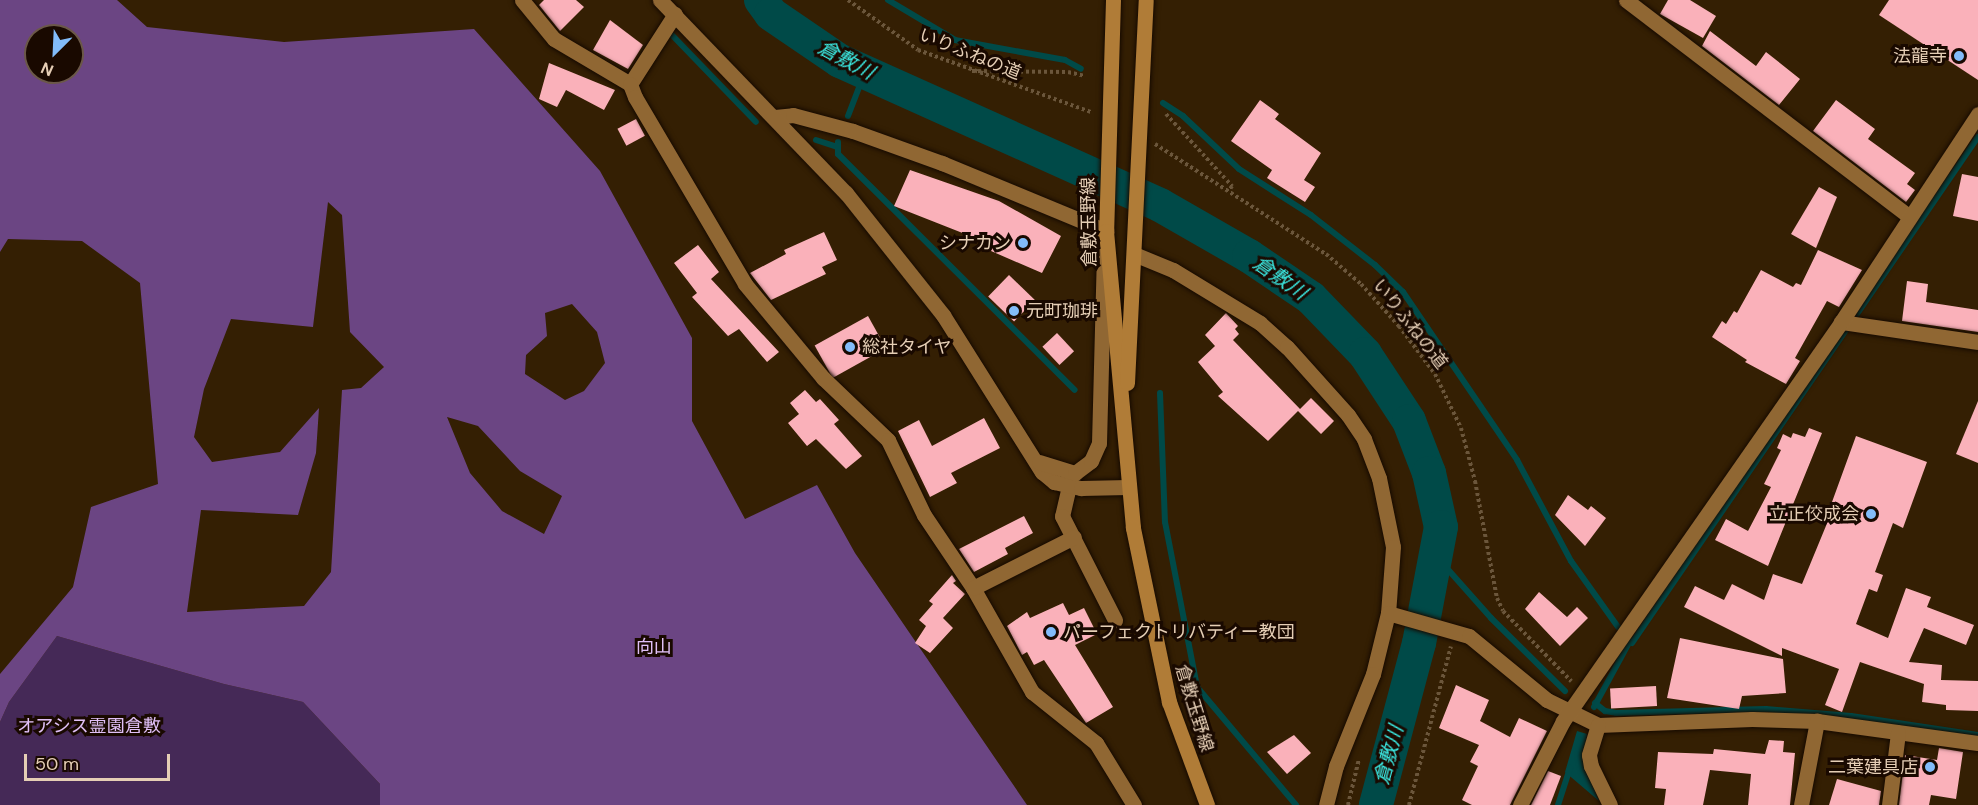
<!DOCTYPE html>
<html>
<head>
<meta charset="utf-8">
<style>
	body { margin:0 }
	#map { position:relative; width:1978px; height:805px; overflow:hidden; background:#341f03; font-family:"DM Sans","Noto Sans JP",sans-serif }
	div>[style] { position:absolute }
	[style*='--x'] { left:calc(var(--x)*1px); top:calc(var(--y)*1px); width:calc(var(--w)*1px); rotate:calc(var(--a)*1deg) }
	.green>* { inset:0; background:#452957 }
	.forest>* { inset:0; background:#6b4583 }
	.water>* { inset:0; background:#004a48 }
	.stream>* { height:6px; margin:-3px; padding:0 3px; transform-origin:3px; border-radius:3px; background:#004a48 }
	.river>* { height:34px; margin:-17px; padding:0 17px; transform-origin:17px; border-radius:17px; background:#004a48 }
	.building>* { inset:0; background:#fab1ba; transform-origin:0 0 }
	.path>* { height:4px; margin-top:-2px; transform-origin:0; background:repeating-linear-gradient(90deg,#6b563b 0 3px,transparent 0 6px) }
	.roads { filter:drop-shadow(0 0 2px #160a00) drop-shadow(0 0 2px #160a00) }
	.street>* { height:15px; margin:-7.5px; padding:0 7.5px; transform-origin:7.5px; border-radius:7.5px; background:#906733 }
	.secondary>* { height:15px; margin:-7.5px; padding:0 7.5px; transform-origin:7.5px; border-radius:7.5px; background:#906733 }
	.primary>* { height:15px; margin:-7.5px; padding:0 7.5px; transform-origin:7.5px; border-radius:7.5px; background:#b07c37 }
	.dots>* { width:16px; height:16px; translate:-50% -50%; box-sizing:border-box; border:3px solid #190900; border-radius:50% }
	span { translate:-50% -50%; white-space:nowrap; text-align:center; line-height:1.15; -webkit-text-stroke:6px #190900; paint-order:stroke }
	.street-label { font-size:18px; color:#e5ceb5 }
	.poi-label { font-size:18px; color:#e5ceb5 }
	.right { translate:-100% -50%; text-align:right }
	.left { translate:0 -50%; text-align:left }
	.park-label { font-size:18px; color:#e0c0f7 }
	.water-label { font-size:20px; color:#3bebe4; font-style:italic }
	.north { position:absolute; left:24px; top:24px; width:60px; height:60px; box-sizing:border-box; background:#190900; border:2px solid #6b5848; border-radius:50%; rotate:204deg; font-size:16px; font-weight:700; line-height:24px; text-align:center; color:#e5ceb5 }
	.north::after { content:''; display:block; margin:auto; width:21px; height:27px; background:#82bcfa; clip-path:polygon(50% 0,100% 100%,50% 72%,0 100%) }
	.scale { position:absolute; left:24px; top:754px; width:146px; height:27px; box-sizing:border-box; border:3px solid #e5ceb5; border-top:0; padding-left:8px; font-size:18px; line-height:21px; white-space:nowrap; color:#e5ceb5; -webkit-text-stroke:4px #190900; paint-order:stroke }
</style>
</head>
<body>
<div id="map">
	<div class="green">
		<div style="clip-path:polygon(57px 636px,224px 684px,303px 702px,380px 784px,380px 805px,0 805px,0 722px,9px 702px)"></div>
	</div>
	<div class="forest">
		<div style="clip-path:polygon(evenodd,0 0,117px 0,147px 27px,284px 42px,474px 29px,600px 171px,692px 338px,692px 421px,745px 519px,817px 485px,855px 553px,1027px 805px,380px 805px,380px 784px,303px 702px,224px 684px,57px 636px,9px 702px,0 722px,0 674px,73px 587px,91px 507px,158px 484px,140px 283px,82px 241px,8px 239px,0 252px,0 0,36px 36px,72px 36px,72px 72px,36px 72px,36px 36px,0 0,328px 202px,342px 215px,350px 332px,384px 367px,361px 388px,342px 390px,331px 572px,304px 606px,187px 612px,201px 510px,298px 515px,316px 453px,319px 408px,280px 452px,212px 462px,194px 437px,204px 389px,231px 319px,313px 327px,328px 202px,0 0,572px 304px,597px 332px,605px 363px,584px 391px,565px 400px,525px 374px,526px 355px,547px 336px,545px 313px,572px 304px,0 0,447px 417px,478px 426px,520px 471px,562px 496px,544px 534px,502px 511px,470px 473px,447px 417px)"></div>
	</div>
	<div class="water">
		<div style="clip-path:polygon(1577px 731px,1587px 734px,1583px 760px,1599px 801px,1565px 772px)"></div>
	</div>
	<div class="stream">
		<div style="--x:888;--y:0;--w:78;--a:30.8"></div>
		<div style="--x:955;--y:40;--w:112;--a:10.3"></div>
		<div style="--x:1065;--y:60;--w:18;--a:29"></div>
		<div style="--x:671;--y:34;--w:122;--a:46"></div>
		<div style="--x:1163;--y:103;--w:24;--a:33"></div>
		<div style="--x:1183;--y:116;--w:77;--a:43.4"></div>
		<div style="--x:1239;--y:169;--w:85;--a:32.6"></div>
		<div style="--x:1311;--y:215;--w:81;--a:38"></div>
		<div style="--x:1375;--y:265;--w:39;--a:44"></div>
		<div style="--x:1403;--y:292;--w:203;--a:55.8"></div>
		<div style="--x:1517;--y:460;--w:115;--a:61.9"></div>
		<div style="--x:1571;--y:561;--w:81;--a:54.5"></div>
		<div style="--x:848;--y:116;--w:47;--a:-68.9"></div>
		<div style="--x:816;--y:140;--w:23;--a:18"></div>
		<div style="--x:838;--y:142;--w:12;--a:90"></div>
		<div style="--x:838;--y:154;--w:334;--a:44.9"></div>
		<div style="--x:1160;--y:393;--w:129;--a:87.8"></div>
		<div style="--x:1165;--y:522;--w:168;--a:79"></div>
		<div style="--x:1197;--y:687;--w:154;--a:50"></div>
		<div style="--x:1436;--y:556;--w:83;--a:48.4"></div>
		<div style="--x:1491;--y:618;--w:104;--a:44.6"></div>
		<div style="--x:1632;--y:643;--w:613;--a:-55.64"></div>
		<div style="--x:1595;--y:703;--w:13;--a:39"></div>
		<div style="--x:1605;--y:711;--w:11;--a:10"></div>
		<div style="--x:1616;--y:713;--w:150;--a:-1.5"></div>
		<div style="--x:1766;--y:709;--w:85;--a:4.7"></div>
		<div style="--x:1851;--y:716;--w:128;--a:8.5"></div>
		<div style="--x:1594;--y:707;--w:75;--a:-61.4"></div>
		<div style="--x:1558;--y:805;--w:39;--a:-72"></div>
	</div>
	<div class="river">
		<div style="--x:761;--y:0;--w:17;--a:54"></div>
		<div style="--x:771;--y:14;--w:83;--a:34.3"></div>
		<div style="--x:840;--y:61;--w:351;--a:24.2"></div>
		<div style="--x:1160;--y:205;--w:103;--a:29.8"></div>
		<div style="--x:1249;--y:256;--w:75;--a:34.1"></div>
		<div style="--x:1311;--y:298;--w:78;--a:46"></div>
		<div style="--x:1365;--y:354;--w:80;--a:56.7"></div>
		<div style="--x:1409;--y:421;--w:56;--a:69"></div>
		<div style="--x:1429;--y:473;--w:55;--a:77.5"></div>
		<div style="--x:1441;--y:527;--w:118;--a:100.7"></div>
		<div style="--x:1419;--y:643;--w:168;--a:104.9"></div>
	</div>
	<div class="building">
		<div style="clip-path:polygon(544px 0,576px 0,584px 7px,560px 31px,539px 5px)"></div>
		<div style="clip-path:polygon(1668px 0,1690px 0,1716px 16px,1703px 38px,1660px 14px)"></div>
		<div style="clip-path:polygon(1889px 0,1978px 0,1978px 80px,1879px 15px)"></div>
		<div style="clip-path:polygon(610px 20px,643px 45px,628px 69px,593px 50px)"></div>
		<div style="clip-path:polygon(1710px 31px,1756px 66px,1766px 52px,1800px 79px,1779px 105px,1702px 46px)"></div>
		<div style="clip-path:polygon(549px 63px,615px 90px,604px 110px,566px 90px,557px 107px,539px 99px)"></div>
		<div style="clip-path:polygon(1260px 100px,1279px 114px,1275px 119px,1321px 153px,1304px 180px,1315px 187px,1305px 202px,1267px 178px,1272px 170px,1231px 141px)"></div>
		<div style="clip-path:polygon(1836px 100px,1875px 129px,1868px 139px,1915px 173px,1907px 184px,1915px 190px,1906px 202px,1813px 131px)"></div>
		<div style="left:636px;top:119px;width:19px;height:21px;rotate:62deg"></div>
		<div style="clip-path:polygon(910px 170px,999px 201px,1061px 236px,1042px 273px,991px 251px,993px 245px,894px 206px)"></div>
		<div style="clip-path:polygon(1962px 174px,1978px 177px,1978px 221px,1953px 216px)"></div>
		<div style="clip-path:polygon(1819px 187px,1837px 197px,1816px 248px,1791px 234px)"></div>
		<div style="clip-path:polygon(824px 232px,837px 260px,822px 267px,826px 274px,771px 300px,750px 273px,786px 254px,784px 250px)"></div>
		<div style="clip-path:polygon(698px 245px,719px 272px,711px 279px,779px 352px,767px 362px,739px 329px,728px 336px,692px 297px,697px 293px,674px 263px)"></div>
		<div style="clip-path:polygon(1818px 250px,1862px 270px,1839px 307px,1827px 301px,1795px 358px,1800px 361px,1786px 384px,1745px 362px,1747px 360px,1712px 337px,1722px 321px,1726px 324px,1734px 311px,1737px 313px,1761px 270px,1793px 287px,1796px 283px,1801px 285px)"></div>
		<div style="left:1009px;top:275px;width:36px;height:30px;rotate:44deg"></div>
		<div style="clip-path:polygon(1907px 281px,1928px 284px,1926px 302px,1978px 310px,1978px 332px,1902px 321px)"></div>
		<div style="clip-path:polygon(1226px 313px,1238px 326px,1235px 329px,1239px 334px,1233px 340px,1300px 409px,1311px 398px,1334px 421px,1321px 434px,1298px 411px,1268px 441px,1218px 396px,1223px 392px,1198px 362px,1215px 346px,1205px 335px)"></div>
		<div style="left:868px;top:316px;width:37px;height:61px;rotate:61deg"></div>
		<div style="left:1057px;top:333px;width:25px;height:20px;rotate:47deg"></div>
		<div style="clip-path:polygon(805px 390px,816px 402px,820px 399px,839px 420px,834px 424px,862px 456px,846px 469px,816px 439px,807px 446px,788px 423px,799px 414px,790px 403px)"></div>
		<div style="clip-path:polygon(1978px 401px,1978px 463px,1956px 454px)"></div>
		<div style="clip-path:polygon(984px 418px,1000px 448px,951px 473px,957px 483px,930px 497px,898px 431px,919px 420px,932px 446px)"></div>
		<div style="clip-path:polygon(1809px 428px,1822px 433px,1768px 566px,1715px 540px,1726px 519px,1748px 531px,1771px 487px,1764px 484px,1781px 450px,1777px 448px,1783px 434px,1791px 438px,1793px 433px,1805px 437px)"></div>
		<div style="clip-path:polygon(1856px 436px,1927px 462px,1903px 528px,1893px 523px,1875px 572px,1883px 575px,1877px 592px,1869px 589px,1856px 624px,1888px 638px,1906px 588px,1931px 597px,1927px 607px,1974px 625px,1966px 645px,1924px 628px,1909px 662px,1942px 665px,1941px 680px,1978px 681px,1978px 711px,1946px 710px,1946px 705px,1922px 702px,1924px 684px,1860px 662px,1842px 712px,1825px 705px,1839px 669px,1782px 648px,1782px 656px,1684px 607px,1695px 586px,1724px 600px,1732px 584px,1764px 600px,1773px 574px,1802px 584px,1835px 504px,1832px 502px)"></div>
		<div style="clip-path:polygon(1568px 495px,1588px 510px,1591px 506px,1606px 518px,1585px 546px,1555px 515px)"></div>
		<div style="clip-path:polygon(1024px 516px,1033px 533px,1005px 548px,1008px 554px,974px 572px,959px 549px)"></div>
		<div style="clip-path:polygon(952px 575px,956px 581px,953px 583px,965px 594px,943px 618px,953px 628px,930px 653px,915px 643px,926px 626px,919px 620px,933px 604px,929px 601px)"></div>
		<div style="clip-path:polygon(1539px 592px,1567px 617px,1577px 607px,1588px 618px,1560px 646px,1525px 609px)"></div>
		<div style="clip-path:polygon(1063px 603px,1069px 615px,1084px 608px,1097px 634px,1075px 645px,1113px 707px,1086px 723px,1044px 660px,1034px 665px,1027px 652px,1022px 655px,1007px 626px,1027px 612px,1030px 618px)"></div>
		<div style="clip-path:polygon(1680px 638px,1783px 659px,1786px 693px,1742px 696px,1739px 709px,1667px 698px)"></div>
		<div style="clip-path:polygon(1456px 685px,1489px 700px,1480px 721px,1510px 737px,1519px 718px,1547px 731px,1510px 805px,1472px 805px,1462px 800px,1478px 766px,1470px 762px,1479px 745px,1439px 728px)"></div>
		<div style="left:1656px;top:686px;width:20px;height:46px;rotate:87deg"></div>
		<div style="clip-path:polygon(1294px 735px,1311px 753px,1287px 774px,1267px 752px)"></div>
		<div style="clip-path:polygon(1769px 740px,1784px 741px,1783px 752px,1795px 753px,1790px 805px,1748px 805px,1751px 774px,1710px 770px,1703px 805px,1664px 805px,1666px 789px,1655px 788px,1658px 752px,1713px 754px,1714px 749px,1765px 754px)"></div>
		<div style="clip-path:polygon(1939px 748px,1963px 752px,1956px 799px,1931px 795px,1929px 805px,1899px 805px,1905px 755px,1937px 760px)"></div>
		<div style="clip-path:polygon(1548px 771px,1561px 776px,1550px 805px,1531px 805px)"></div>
		<div style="clip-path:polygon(1837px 779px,1881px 791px,1879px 805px,1829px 805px)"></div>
	</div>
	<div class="path">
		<div style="--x:848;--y:0;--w:86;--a:35.5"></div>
		<div style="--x:918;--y:50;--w:184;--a:19.7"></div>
		<div style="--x:972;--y:71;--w:96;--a:0.6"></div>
		<div style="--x:1068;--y:72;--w:17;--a:13"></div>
		<div style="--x:1166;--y:114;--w:98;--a:47.5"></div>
		<div style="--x:1232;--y:186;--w:4;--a:124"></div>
		<div style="--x:1155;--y:144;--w:203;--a:32.8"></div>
		<div style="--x:1326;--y:254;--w:46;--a:40.6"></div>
		<div style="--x:1361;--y:284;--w:57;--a:47.9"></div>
		<div style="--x:1399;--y:326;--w:60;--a:53.1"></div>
		<div style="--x:1435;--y:374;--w:60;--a:64.3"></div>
		<div style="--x:1461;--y:428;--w:55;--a:75.2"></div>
		<div style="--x:1475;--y:481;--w:119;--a:79.4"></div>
		<div style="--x:1497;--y:598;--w:14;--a:65"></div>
		<div style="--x:1503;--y:611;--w:98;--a:45.8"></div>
		<div style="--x:1348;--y:805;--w:47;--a:-76.6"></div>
		<div style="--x:1409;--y:805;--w:164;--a:-75.2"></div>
	</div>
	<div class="roads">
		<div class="street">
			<div style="--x:522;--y:0;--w:50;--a:50.6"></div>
			<div style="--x:554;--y:39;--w:88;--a:30.6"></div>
			<div style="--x:1626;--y:0;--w:357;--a:37.4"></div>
			<div style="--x:675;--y:14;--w:83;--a:122.7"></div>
			<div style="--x:630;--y:84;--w:14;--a:69"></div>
			<div style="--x:635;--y:97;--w:217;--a:59.5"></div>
			<div style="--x:745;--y:284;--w:122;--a:50.3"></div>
			<div style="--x:823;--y:378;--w:90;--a:43.6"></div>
			<div style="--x:888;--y:440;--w:83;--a:64.4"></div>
			<div style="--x:924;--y:515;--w:88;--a:56.1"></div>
			<div style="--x:973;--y:588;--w:120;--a:60.4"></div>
			<div style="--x:1032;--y:692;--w:82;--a:38.6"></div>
			<div style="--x:1096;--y:743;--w:73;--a:58.5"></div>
			<div style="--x:775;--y:117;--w:18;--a:-6"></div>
			<div style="--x:793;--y:115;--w:62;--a:14.9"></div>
			<div style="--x:853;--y:131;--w:95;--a:19.8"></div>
			<div style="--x:942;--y:163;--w:178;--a:22.5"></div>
			<div style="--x:1134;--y:254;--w:42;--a:22.3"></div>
			<div style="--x:1173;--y:270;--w:102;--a:31.3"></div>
			<div style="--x:1260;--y:323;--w:36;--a:42"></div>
			<div style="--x:1287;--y:347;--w:91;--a:48.1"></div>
			<div style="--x:1348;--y:415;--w:29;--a:56"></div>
			<div style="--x:1364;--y:439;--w:42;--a:69"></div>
			<div style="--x:1379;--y:478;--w:70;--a:78.5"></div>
			<div style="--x:1393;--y:547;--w:66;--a:94.3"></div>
			<div style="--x:1388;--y:613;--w:63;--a:103.8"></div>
			<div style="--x:1373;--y:674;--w:99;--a:111.9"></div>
			<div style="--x:1336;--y:766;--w:40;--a:104.4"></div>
			<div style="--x:1841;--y:322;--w:138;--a:8.3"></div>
			<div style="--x:1069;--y:486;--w:31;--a:103"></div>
			<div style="--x:1062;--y:516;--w:117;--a:63"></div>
			<div style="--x:973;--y:588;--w:113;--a:-26.8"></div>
			<div style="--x:1388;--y:613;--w:84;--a:15.9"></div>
			<div style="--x:1469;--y:636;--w:101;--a:39.4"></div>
			<div style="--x:1547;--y:700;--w:57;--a:26.1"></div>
			<div style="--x:1598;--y:725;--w:154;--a:-2.2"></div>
			<div style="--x:1752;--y:719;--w:65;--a:1.8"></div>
			<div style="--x:1817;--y:721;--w:162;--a:7.8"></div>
			<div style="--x:1598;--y:725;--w:31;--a:107"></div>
			<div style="--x:1589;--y:755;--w:11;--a:80"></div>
			<div style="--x:1591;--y:766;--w:43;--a:64"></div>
			<div style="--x:1520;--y:805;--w:94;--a:-62.9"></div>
			<div style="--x:1563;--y:721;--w:486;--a:-55.1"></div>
			<div style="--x:1841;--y:322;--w:249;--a:-56.6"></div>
			<div style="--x:1801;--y:805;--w:86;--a:-79.2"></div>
			<div style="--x:1889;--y:805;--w:73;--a:-82.9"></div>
		</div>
		<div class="secondary">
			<div style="--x:660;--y:0;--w:268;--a:46.1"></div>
			<div style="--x:846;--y:193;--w:156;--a:51.5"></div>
			<div style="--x:943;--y:315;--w:186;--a:57.8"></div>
			<div style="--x:1042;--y:472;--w:16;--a:40"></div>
			<div style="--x:1054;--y:482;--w:28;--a:13"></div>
			<div style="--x:1081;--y:488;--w:47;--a:-1.2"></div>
			<div style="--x:1039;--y:462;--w:38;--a:17"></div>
			<div style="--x:1075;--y:473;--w:20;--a:-37"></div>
			<div style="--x:1091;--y:461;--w:20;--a:-66"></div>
			<div style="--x:1099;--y:443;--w:189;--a:-88.5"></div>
		</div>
		<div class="primary">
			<div style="--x:1113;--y:0;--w:231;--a:91.7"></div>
			<div style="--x:1106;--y:231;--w:298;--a:84.8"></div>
			<div style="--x:1133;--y:528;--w:178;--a:78.3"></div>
			<div style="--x:1169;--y:702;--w:110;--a:69.7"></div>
			<div style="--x:1127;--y:383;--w:383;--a:-87.2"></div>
		</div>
	</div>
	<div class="dots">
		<div style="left:1959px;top:56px;background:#82bcfa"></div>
		<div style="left:1023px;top:243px;background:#82bcfa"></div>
		<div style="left:1014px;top:311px;background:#82bcfa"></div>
		<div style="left:850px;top:347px;background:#82bcfa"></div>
		<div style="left:1871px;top:514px;background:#82bcfa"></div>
		<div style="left:1051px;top:632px;background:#82bcfa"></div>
		<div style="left:1930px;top:767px;background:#82bcfa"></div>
	</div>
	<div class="street-label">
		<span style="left:970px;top:54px;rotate:22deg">いりふねの道</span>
		<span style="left:1089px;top:222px;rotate:-91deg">倉敷玉野線</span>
		<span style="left:1410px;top:324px;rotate:52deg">いりふねの道</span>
		<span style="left:1194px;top:708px;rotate:73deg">倉敷玉野線</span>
	</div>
	<div class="poi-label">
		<span class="right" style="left:1947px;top:56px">法龍寺</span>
		<span class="right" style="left:1011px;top:243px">シナカン</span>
		<span class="left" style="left:1026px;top:311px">元町珈琲</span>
		<span class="left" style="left:862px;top:347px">総社タイヤ</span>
		<span class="right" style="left:1859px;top:514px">立正佼成会</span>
		<span class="left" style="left:1063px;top:632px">パーフェクトリバティー教団</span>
		<span class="right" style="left:1918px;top:767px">二葉建具店</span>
	</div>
	<div class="park-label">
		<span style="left:654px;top:647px">向山</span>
		<span style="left:89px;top:726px">オアシス霊園倉敷</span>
	</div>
	<div class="water-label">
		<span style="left:846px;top:60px;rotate:28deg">倉敷川</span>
		<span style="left:1280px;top:278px;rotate:35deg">倉敷川</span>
		<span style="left:1389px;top:755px;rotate:-75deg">倉敷川</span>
	</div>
	<div class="north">N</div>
	<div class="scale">50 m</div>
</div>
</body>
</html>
